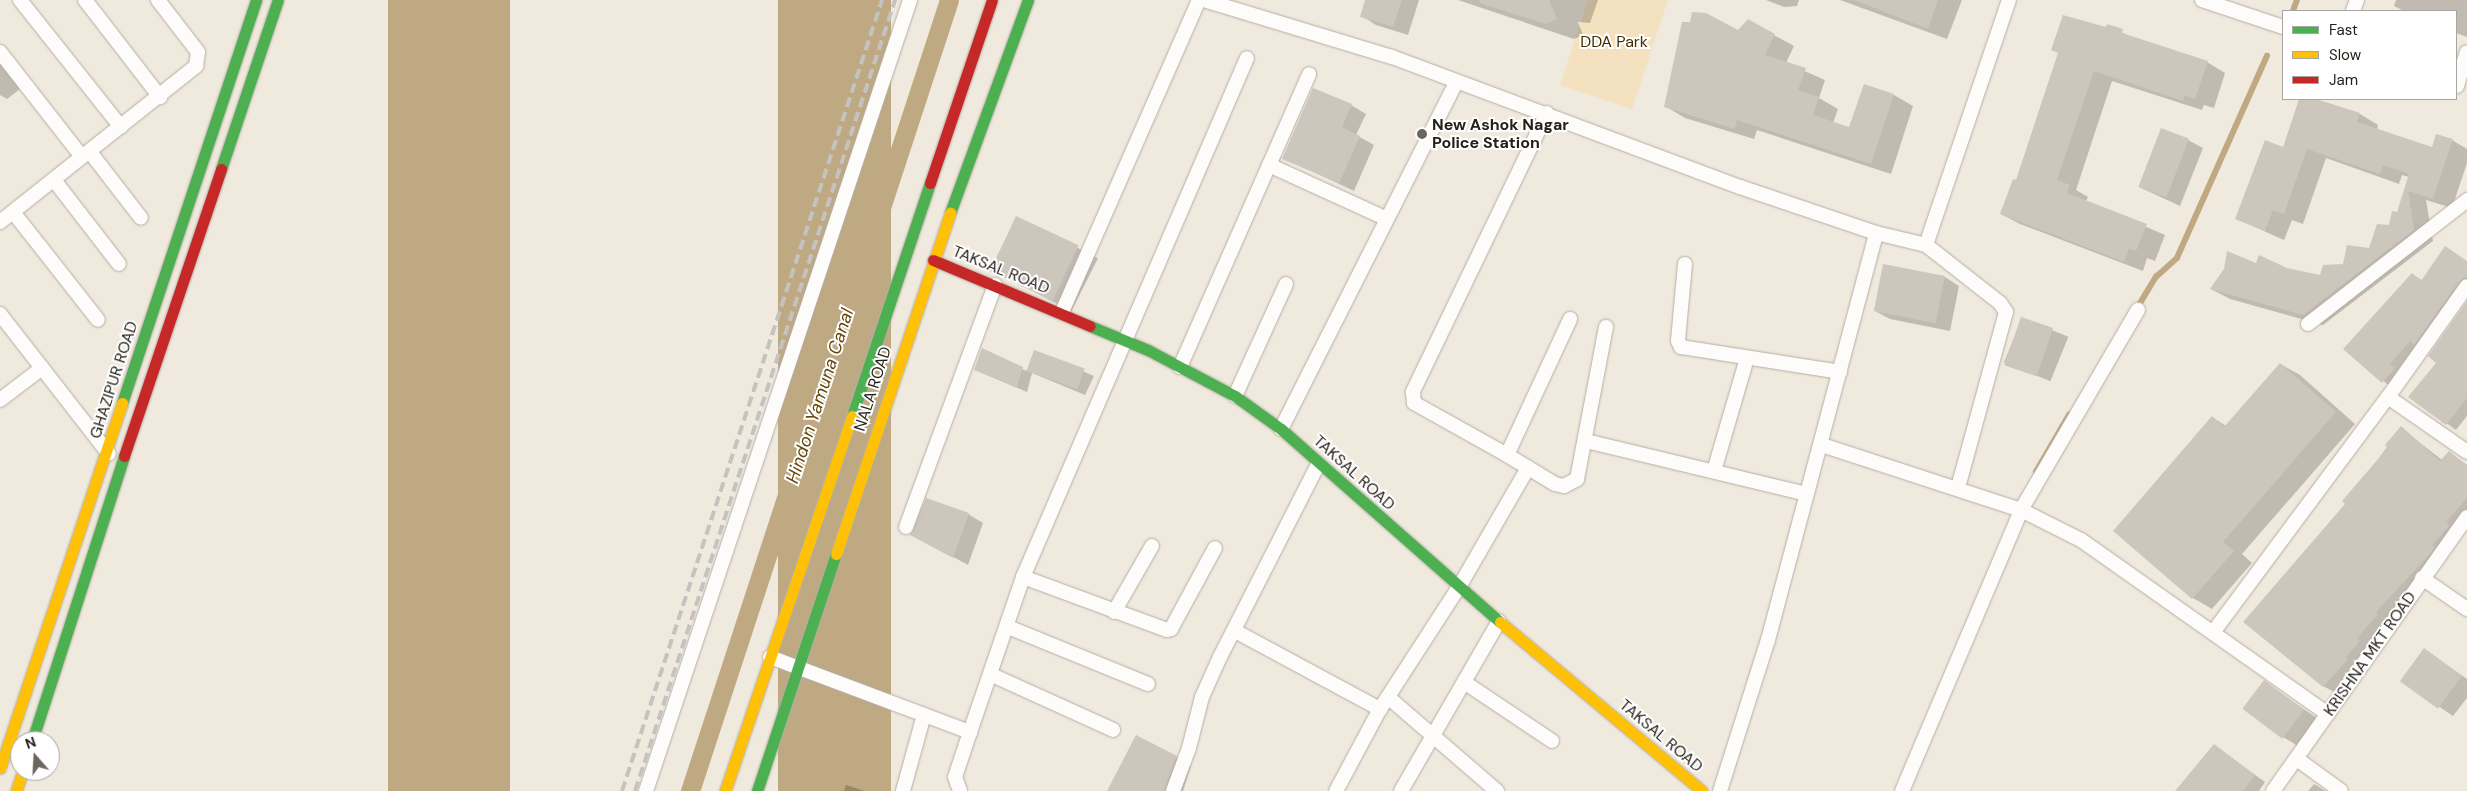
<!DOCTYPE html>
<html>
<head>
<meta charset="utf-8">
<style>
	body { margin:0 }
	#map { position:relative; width:2467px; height:791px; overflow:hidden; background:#f0e9dd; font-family:"DM Sans",sans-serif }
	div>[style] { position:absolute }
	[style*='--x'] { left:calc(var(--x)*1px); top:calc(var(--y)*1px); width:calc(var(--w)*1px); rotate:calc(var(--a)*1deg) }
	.green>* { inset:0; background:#f3e1c0 }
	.water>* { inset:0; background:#bea983; transform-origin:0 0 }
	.shadow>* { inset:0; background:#0003; transform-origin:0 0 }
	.stream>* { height:5.5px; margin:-2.75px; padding:0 2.75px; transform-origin:2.75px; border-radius:2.75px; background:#bea983 }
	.canal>* { height:19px; margin:-9.5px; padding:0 9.5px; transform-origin:9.5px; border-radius:9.5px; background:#bea983 }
	.building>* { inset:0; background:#ccc6bd; transform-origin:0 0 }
	.roads { filter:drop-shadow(0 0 1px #b4aea5) drop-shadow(0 0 1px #b4aea5) }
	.street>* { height:14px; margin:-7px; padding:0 7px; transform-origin:7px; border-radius:7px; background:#fdfcfa }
	.fast>* { height:11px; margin:-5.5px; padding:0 5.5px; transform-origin:5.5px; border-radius:5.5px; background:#4caf50 }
	.slow>* { height:11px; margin:-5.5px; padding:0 5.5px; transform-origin:5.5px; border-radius:5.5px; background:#ffc107 }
	.jam>* { height:11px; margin:-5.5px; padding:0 5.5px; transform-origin:5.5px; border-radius:5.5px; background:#c62828 }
	.rail>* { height:4px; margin-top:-2px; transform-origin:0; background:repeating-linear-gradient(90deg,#c5c3bf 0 10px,transparent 0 15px) }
	.dots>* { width:14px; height:14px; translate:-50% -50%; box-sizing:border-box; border:2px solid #fff; border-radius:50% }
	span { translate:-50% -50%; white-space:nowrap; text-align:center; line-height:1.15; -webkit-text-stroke:4px #fff; paint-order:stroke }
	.park-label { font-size:16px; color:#402c01 }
	.poi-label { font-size:16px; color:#252119; font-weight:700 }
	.left { translate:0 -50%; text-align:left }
	.street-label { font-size:16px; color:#252119 }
	.water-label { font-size:18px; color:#644807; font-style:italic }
	.legend { position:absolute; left:2282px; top:10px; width:175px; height:90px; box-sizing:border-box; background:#fff; border:1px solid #a8a6a3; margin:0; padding:6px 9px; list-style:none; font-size:15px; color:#252119 }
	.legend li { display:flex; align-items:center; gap:10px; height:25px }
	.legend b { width:25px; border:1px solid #a8a6a3 }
	.north { position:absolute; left:10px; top:731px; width:50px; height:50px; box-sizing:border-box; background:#fff; border:1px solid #a8a6a3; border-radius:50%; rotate:341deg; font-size:14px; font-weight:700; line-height:20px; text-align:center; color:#252119 }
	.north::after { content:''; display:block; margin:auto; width:18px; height:22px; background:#6c675e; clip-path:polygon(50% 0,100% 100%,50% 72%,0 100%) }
</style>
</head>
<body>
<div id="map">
	<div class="green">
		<div style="clip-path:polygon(1588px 0,1668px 0,1632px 109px,1560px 85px)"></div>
	</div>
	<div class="water">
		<div style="left:388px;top:0;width:122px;height:833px"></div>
		<div style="left:778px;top:0;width:113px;height:833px"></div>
	</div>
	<div class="shadow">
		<div style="clip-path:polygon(1367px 0,1419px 0,1408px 35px,1376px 25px,1362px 16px)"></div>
		<div style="clip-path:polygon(1458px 0,1598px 0,1590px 23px,1578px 22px,1583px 35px,1574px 39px)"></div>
		<div style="clip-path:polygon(1766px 0,1799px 0,1797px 6px,1784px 7px)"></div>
		<div style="clip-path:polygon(1840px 0,1962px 0,1947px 39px)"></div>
		<div style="clip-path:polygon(2396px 0,2467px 0,2467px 37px,2456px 33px,2456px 11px,2404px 11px,2394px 6px)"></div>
		<div style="clip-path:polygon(1748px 21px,1794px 46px,1786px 63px,1825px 80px,1819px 98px,1838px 109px,1833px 123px,1850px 129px,1864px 86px,1894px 95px,1913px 106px,1891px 174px,1757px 130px,1754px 139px,1685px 118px,1665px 106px)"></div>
		<div style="clip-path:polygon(2108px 26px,2140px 41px,2207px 62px,2225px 73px,2214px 108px,2204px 105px,2202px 110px,2112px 81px,2076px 190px,2088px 197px,2086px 201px,2165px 235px,2155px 261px,2147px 258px,2143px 271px,2020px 224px,2001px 214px,2016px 182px)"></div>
		<div style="clip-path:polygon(0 63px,20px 89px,7px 99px,0 95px)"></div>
		<div style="clip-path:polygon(2300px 99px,2313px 99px,2360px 114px,2378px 125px,2377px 130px,2432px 148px,2452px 140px,2467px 149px,2467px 163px,2452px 208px,2426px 200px,2433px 241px,2323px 325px,2230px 299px,2211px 289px,2256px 265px,2321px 277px,2369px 249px,2398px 213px,2409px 177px,2402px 175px,2399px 184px,2326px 158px,2303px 224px,2292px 220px,2284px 240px,2237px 219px,2284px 148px)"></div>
		<div style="clip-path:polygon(1351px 105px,1366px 114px,1356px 135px,1374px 145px,1354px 191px,1284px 158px)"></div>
		<div style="clip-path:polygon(2188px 140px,2203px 148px,2180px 206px,2139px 187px)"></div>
		<div style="left:1017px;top:217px;width:91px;height:59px;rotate:27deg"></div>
		<div style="clip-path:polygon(2467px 261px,2467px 290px,2399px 370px,2404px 375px,2392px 388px,2345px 349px,2412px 274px,2423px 281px)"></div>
		<div style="clip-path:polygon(1945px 277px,1959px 286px,1950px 331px,1890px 319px,1875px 311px)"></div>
		<div style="clip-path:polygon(2467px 303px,2467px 416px,2456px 430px,2410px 397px,2438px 363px)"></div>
		<div style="left:2022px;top:318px;width:50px;height:48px;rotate:22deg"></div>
		<div style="clip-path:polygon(1035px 351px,1094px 376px,1085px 395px,1032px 373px,1027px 392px,975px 370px,1022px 369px,1027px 371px)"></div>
		<div style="clip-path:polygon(2280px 364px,2300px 375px,2355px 424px,2242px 554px,2252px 563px,2212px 609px,2193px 598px,2212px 417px,2226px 426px)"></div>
		<div style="clip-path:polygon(2401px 428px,2442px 460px,2449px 452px,2467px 465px,2467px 516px,2440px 561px,2386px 618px,2388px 620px,2357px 665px,2334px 692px,2323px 686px,2346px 503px)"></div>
		<div style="clip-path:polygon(968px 514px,983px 523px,968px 565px,926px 542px)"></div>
		<div style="clip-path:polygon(2425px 650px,2467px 679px,2467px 698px,2453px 716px,2401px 681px)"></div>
		<div style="clip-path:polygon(2265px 682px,2318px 719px,2298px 746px,2283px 737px)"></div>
		<div style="clip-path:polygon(2214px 746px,2265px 782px,2259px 791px,2176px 791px)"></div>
		<div style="clip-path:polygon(1176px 757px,1191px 766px,1183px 791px,1109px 791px)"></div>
		<div style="clip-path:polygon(2314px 784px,2324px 790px,2326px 791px,2308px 791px)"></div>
		<div style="clip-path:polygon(846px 785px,865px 791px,844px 791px)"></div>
	</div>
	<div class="stream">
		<div style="--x:2293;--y:11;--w:12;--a:-70"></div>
		<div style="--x:2136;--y:310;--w:39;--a:-59"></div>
		<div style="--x:2156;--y:277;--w:28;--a:-42"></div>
		<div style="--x:2177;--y:258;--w:221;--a:-66"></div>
		<div style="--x:2036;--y:472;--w:66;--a:-59.9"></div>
	</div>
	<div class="canal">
		<div style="--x:690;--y:791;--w:832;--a:-71.87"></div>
	</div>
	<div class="building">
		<div style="clip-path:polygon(1365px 0,1402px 0,1393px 27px,1360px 17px)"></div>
		<div style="clip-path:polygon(1480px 0,1549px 0,1557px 19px,1546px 24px,1479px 3px)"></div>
		<div style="clip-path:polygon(1854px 0,1938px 0,1928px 29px)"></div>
		<div style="clip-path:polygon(1692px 12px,1706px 13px,1738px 30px,1748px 19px,1775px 34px,1765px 55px,1806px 68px,1798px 90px,1819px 97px,1813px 115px,1849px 127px,1864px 84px,1894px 94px,1871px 164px,1737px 120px,1735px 129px,1664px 107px,1682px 22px,1690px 22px)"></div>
		<div style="clip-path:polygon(2063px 15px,2106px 27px,2107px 24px,2123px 29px,2122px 33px,2208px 61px,2195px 99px,2185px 95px,2183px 101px,2094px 71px,2057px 180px,2070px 185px,2067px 193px,2147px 224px,2136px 251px,2129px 249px,2124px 262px,2000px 214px,2013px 179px,2016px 180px,2058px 53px,2051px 50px)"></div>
		<div style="clip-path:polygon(1313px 88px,1352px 104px,1342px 127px,1360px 136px,1339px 183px,1282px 159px)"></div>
		<div style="clip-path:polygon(2299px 99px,2316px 99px,2360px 113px,2357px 122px,2432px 147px,2436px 134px,2453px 139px,2433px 199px,2408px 191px,2414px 230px,2303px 315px,2210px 289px,2224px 269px,2227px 251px,2256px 263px,2259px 255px,2287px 268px,2320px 275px,2323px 265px,2343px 264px,2347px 245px,2369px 248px,2377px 224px,2389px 225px,2392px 211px,2397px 212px,2409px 174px,2383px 165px,2380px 174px,2307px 149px,2284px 214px,2273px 210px,2265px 231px,2235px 219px,2265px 140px,2283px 147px)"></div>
		<div style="left:2161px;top:128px;width:30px;height:63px;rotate:21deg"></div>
		<div style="left:1016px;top:216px;width:69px;height:61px;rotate:25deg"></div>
		<div style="clip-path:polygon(2445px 246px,2467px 261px,2467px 277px,2460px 281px,2414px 345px,2410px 341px,2390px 364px,2395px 368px,2382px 383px,2343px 349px,2412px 273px,2421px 281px)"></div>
		<div style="left:1883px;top:264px;width:63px;height:48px;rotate:11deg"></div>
		<div style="clip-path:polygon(2467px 301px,2467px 398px,2446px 425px,2408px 397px,2436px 363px,2428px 356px)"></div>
		<div style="left:2021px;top:317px;width:34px;height:51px;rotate:19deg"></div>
		<div style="clip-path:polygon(982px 348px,1023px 367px,1017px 387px,974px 370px)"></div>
		<div style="left:1034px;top:350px;width:54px;height:22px;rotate:20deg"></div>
		<div style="clip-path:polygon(2280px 363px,2336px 412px,2223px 542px,2234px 551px,2192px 599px,2113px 531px,2212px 416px,2224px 427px)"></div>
		<div style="clip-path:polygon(2401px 426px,2440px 461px,2449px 451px,2467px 466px,2467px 498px,2446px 522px,2450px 525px,2432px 545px,2435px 547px,2429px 555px,2376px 612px,2378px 614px,2357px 638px,2360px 641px,2346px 657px,2348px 659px,2323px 687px,2243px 622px,2345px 504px,2342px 501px,2379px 458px,2387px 447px,2385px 445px)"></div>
		<div style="clip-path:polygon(926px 498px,969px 513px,953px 558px,910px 535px)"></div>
		<div style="left:2424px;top:648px;width:47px;height:41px;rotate:36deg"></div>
		<div style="left:2264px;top:680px;width:50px;height:36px;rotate:37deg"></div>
		<div style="clip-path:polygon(1136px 735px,1177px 756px,1164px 791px,1107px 791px)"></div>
		<div style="clip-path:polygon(2214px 744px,2255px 775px,2243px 791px,2175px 791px)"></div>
	</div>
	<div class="roads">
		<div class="street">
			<div style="--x:20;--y:0;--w:162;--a:51.5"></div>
			<div style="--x:85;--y:0;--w:123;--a:52.3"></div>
			<div style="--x:1204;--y:0;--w:196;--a:16.9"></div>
			<div style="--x:1392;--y:57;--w:371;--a:20.5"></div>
			<div style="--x:1740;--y:187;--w:144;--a:18.7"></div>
			<div style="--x:1876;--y:233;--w:51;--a:13.5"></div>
			<div style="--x:1926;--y:245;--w:259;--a:-71.3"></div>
			<div style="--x:2202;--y:0;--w:85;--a:18.4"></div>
			<div style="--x:2353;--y:11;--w:12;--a:-70"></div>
			<div style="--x:0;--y:52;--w:133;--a:52"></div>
			<div style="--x:2457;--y:86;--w:35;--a:-74"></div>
			<div style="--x:1547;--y:113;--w:310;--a:115.7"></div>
			<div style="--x:1413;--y:392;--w:11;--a:85"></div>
			<div style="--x:1414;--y:403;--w:107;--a:29.2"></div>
			<div style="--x:1507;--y:455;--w:150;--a:-65.1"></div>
			<div style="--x:90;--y:152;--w:83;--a:52.3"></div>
			<div style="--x:1269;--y:165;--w:128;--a:24.6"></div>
			<div style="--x:54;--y:180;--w:106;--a:52.3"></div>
			<div style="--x:13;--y:212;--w:137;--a:51.8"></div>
			<div style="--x:0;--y:222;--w:251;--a:-38.5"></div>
			<div style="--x:196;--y:66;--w:14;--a:-82"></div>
			<div style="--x:198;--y:52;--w:66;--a:-127.6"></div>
			<div style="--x:1926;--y:245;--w:94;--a:38.1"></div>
			<div style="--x:2000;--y:303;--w:11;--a:56"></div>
			<div style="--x:2006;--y:312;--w:182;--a:105.3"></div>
			<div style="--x:1685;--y:264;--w:77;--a:95.2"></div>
			<div style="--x:1678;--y:341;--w:7;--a:63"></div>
			<div style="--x:1681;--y:347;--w:161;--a:8.9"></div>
			<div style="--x:1062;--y:312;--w:341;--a:-66.3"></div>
			<div style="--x:0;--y:314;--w:177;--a:52.1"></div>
			<div style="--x:2308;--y:324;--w:202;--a:-37.9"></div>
			<div style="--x:1180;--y:367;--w:320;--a:-66.2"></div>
			<div style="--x:1235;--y:396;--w:123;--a:-65.5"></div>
			<div style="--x:2388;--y:397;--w:136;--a:-54.6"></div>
			<div style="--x:0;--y:400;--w:53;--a:-37.3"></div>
			<div style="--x:1281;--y:429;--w:389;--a:-63.2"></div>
			<div style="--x:1586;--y:441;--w:226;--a:13.5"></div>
			<div style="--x:1822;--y:445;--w:209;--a:18.1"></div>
			<div style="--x:2021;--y:510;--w:67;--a:26.6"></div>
			<div style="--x:2081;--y:540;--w:302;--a:35.2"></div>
			<div style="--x:1507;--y:455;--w:56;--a:31.1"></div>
			<div style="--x:1555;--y:484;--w:9;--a:13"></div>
			<div style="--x:1564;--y:486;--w:15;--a:-28"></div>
			<div style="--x:1577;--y:479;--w:155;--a:-79.2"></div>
			<div style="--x:1714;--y:471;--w:118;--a:-73.7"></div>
			<div style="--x:906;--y:527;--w:258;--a:-69.8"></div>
			<div style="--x:1023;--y:577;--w:153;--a:20.2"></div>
			<div style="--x:1167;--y:630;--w:4;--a:-14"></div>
			<div style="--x:1171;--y:629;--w:92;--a:-61.5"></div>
			<div style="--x:2422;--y:578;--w:55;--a:34.6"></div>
			<div style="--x:1114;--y:612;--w:76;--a:-60.1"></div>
			<div style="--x:1008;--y:627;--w:151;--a:22.2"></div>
			<div style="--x:1235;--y:631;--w:165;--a:28.3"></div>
			<div style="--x:2214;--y:631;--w:292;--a:-53.4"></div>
			<div style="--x:2388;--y:397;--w:96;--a:34.8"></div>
			<div style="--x:770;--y:657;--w:214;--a:20.6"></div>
			<div style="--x:970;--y:732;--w:47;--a:108.4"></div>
			<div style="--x:955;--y:777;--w:15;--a:70"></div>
			<div style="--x:992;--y:675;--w:133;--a:24.4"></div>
			<div style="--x:1464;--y:682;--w:106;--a:33.8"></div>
			<div style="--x:1388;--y:697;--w:144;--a:40.8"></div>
			<div style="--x:970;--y:732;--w:164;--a:-71.1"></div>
			<div style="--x:1023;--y:577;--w:565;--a:-66.66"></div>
			<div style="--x:2297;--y:759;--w:54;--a:36"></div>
			<div style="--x:646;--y:791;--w:834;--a:-71.54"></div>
			<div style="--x:903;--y:791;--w:79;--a:-74.6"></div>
			<div style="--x:1173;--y:791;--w:46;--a:-69.6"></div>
			<div style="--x:1189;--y:748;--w:53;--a:-75.7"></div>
			<div style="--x:1202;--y:697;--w:44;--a:-65.8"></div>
			<div style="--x:1220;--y:657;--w:216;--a:-63"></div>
			<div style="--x:1336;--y:791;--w:93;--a:-61.8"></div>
			<div style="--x:1380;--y:709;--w:145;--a:-57.1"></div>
			<div style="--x:1459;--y:587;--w:138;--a:-59.9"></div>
			<div style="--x:1401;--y:791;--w:196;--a:-60"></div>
			<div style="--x:1720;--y:791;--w:158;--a:-72.4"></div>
			<div style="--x:1768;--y:640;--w:421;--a:-75.1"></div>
			<div style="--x:1902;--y:791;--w:305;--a:-67"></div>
			<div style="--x:2021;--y:510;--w:232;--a:-59.7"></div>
			<div style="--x:2273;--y:791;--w:336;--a:-54.7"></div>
		</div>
		<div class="fast">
			<div style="--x:221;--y:169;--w:178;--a:-71.4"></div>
			<div style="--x:950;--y:213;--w:227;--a:-69.9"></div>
			<div style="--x:1090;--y:326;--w:63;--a:22.5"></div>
			<div style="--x:1148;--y:350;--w:98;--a:27.9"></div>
			<div style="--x:1235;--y:396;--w:57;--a:35.7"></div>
			<div style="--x:1281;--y:429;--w:292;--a:41.4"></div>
			<div style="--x:122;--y:403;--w:425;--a:-71.6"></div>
			<div style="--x:852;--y:416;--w:246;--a:-71.5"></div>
			<div style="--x:32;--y:741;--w:299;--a:-72.1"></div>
			<div style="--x:757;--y:791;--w:250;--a:-71.6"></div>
		</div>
		<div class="slow">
			<div style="--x:836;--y:554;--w:360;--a:-71.5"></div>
			<div style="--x:1500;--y:622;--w:263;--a:39.9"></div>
			<div style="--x:0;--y:768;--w:385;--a:-71.5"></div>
			<div style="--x:16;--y:791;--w:21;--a:-71"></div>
			<div style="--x:725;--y:791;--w:396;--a:-71.3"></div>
		</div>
		<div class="jam">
			<div style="--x:930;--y:183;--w:193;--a:-71.3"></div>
			<div style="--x:933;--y:260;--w:170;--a:22.8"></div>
			<div style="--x:124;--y:456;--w:303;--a:-71.3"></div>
		</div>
	</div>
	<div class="rail">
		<div style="--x:622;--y:791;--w:833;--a:-71.8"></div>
		<div style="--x:635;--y:791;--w:833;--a:-71.8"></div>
	</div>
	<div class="dots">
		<div style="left:1422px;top:134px;background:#6c675e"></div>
	</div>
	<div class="park-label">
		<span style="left:1614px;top:42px">DDA Park</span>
	</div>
	<div class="poi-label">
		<span class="left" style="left:1432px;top:134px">New Ashok Nagar<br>Police Station</span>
	</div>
	<div class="street-label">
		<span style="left:1001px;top:270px;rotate:22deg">TAKSAL ROAD</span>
		<span style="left:114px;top:380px;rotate:-72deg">GHAZIPUR ROAD</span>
		<span style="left:873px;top:389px;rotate:-72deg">NALA ROAD</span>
		<span style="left:1354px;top:473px;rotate:42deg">TAKSAL ROAD</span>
		<span style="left:2370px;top:654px;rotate:-55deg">KRISHNA MKT ROAD</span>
		<span style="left:1661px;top:736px;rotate:40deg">TAKSAL ROAD</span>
	</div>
	<div class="water-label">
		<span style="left:820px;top:396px;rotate:-72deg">Hindon Yamuna Canal</span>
	</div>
	<ul class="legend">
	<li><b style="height:6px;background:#4caf50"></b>Fast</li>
	<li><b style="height:6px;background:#ffc107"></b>Slow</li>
	<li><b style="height:6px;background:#c62828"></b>Jam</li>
	</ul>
	<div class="north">N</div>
</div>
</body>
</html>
